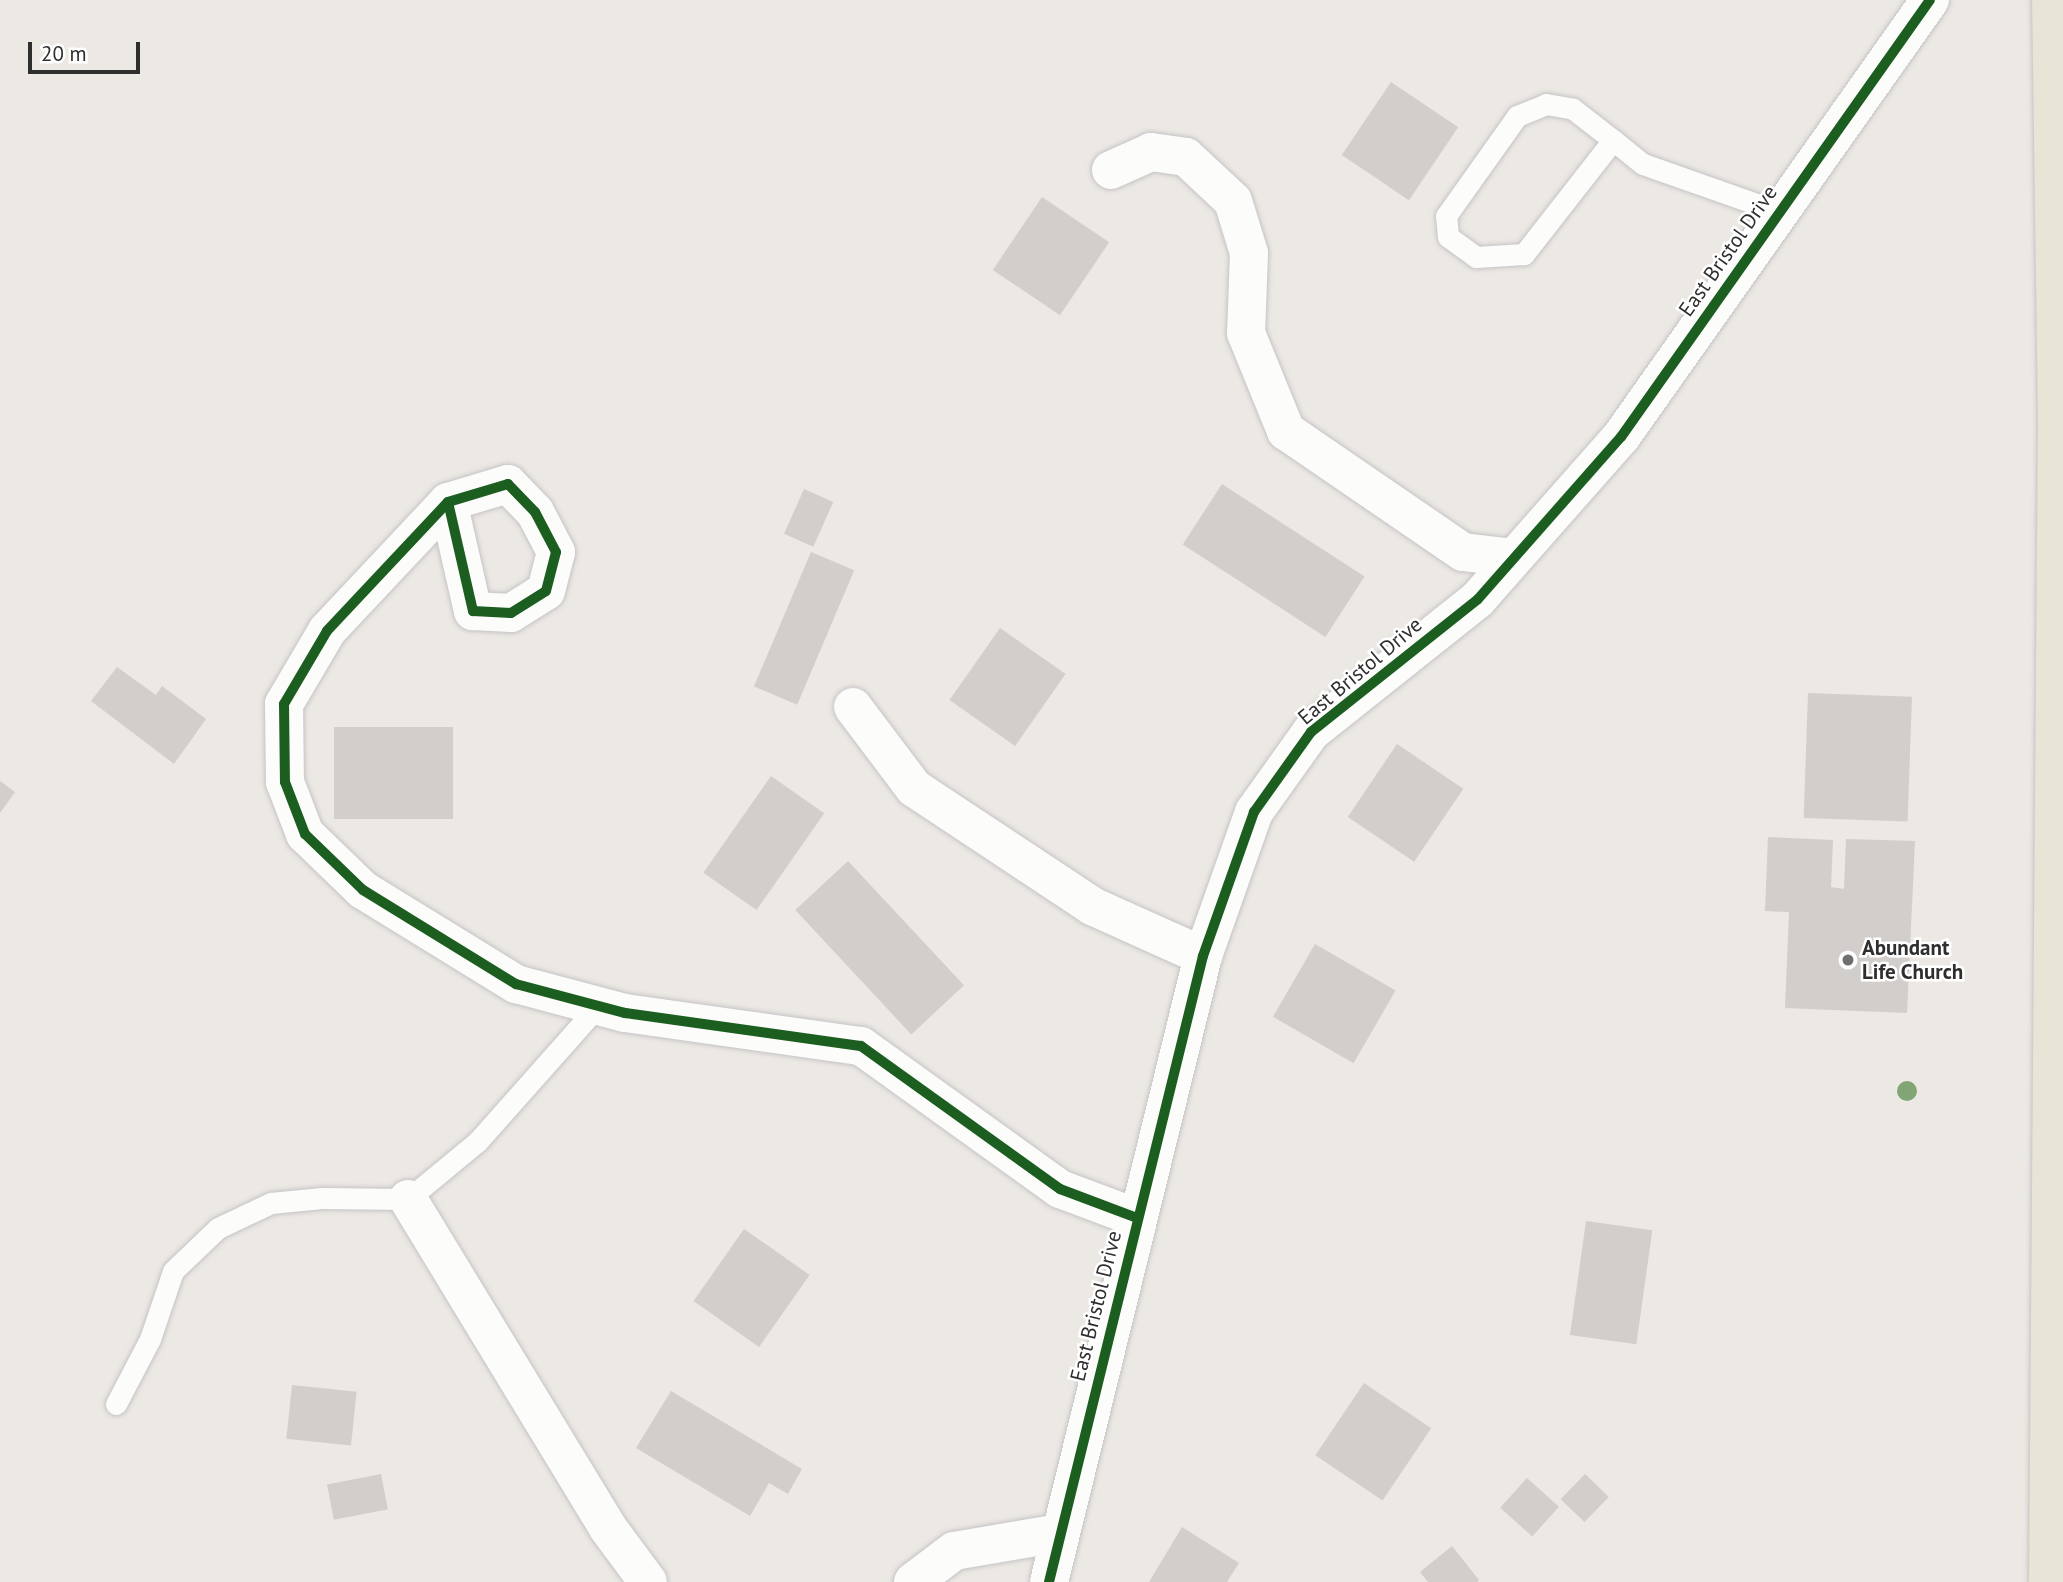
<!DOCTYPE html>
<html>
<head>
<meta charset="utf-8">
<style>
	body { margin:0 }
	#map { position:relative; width:2063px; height:1582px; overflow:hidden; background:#ece8e4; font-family:"PT Sans",sans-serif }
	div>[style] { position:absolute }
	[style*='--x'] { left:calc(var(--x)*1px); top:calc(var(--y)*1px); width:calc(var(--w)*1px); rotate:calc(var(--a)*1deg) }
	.building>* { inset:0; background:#d1cecb; transform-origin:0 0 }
	.roads { filter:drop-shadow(0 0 2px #c5c4c5) drop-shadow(0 0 2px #c5c4c5) }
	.service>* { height:21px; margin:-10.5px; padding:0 10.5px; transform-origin:10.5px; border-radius:10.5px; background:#fcfcfb }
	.minor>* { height:38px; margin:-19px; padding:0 19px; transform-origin:19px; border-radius:19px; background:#fcfcfb }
	.primary>* { height:38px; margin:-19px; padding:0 19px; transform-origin:19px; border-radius:19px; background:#e8e4d6 }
	.cycleway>* { height:10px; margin:-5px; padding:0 5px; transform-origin:5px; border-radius:5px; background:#1b5e20 }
	.trees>* { width:20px; height:20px; margin:-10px; border-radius:50%; background:#82a575 }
	.dots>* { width:19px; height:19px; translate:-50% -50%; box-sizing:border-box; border:4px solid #fff; border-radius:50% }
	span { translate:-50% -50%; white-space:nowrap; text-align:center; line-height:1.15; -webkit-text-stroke:5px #fff; paint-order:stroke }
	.street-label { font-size:21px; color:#2e2e2e }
	.poi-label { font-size:21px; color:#2e2e2e; font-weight:700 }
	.left { translate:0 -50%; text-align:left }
	.scale { position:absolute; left:28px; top:42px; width:112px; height:32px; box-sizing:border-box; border:4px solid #2e2e2e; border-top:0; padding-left:9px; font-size:21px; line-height:24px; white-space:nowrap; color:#2e2e2e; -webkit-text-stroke:5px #fff; paint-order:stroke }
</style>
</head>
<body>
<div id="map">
	<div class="building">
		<div style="left:1391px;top:82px;width:81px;height:88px;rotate:34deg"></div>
		<div style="left:1042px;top:197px;width:81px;height:88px;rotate:34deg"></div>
		<div style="left:1222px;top:484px;width:170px;height:72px;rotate:33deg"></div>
		<div style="left:804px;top:489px;width:32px;height:49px;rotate:24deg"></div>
		<div style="left:811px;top:552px;width:47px;height:146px;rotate:23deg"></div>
		<div style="left:1000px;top:628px;width:80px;height:88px;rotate:35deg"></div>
		<div style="clip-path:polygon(117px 667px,156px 695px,162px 686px,206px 719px,174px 764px,91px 701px)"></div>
		<div style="left:1808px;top:693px;width:104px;height:125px;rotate:2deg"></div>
		<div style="left:334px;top:727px;width:119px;height:92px"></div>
		<div style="left:1397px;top:744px;width:80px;height:88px;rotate:34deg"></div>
		<div style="left:771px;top:776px;width:65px;height:118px;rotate:35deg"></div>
		<div style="clip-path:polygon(0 781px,15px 792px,0 813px)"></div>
		<div style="clip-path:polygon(1768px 837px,1833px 840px,1831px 887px,1844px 889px,1846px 839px,1915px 841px,1907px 1013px,1785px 1008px,1789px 912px,1765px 911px)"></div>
		<div style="left:848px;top:861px;width:170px;height:72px;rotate:47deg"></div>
		<div style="left:1315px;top:944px;width:93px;height:84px;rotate:30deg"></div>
		<div style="left:1586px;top:1221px;width:67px;height:115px;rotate:8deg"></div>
		<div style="left:744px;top:1229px;width:80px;height:88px;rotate:35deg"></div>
		<div style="left:1364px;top:1383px;width:81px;height:87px;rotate:34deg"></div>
		<div style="left:292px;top:1385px;width:65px;height:54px;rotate:6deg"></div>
		<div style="clip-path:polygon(671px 1391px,802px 1469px,788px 1494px,769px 1483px,750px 1516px,636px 1448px)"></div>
		<div style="left:381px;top:1474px;width:36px;height:55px;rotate:79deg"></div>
		<div style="left:1585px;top:1474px;width:33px;height:35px;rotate:44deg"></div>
		<div style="left:1527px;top:1478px;width:43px;height:40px;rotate:42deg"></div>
		<div style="clip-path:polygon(1182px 1527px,1239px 1563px,1227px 1582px,1149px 1582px)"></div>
		<div style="clip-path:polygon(1452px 1546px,1479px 1580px,1477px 1582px,1428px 1582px,1420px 1572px)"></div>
	</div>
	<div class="roads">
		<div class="service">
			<div style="--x:1613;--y:140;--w:145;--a:128"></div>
			<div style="--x:1524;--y:254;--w:48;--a:176.4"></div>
			<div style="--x:1476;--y:257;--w:34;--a:-144"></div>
			<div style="--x:1448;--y:237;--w:21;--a:-95"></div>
			<div style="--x:1446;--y:216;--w:123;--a:-54.6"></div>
			<div style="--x:1517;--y:116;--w:31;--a:-22"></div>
			<div style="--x:1546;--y:104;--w:27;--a:10"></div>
			<div style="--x:1573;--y:109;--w:51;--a:37.8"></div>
			<div style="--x:1613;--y:140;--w:38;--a:39"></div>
			<div style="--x:1643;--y:164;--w:144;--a:19.4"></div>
			<div style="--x:116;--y:1404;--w:73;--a:-62.4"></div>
			<div style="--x:150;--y:1339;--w:72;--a:-71.3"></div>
			<div style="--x:173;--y:1271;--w:62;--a:-43.7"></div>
			<div style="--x:218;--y:1228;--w:59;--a:-25.3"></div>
			<div style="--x:271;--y:1203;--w:51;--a:-5.6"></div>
			<div style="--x:322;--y:1198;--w:86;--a:0.7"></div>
			<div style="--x:408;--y:1199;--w:91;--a:-39.6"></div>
			<div style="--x:478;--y:1141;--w:181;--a:-48.4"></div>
		</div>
		<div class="minor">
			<div style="--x:1111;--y:170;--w:44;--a:-24.2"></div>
			<div style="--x:1151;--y:152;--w:35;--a:8"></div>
			<div style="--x:1186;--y:157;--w:64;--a:43.1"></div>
			<div style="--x:1233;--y:201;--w:54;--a:72.9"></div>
			<div style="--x:1249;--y:253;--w:80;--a:92.1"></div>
			<div style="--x:1246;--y:333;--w:106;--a:67.8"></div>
			<div style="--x:1286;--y:431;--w:214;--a:34.4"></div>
			<div style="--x:1463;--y:552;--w:50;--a:6.8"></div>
			<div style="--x:448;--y:502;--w:112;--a:77.1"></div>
			<div style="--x:473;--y:611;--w:38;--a:3"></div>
			<div style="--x:511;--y:613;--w:41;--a:-32.2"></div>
			<div style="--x:546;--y:591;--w:40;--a:-75.6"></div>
			<div style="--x:556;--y:552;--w:45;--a:-117.7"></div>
			<div style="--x:535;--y:512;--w:39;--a:-134"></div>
			<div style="--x:508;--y:484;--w:63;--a:163.3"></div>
			<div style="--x:448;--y:502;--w:177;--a:133.2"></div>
			<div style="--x:327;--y:631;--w:85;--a:120.5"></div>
			<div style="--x:284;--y:704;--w:78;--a:89.3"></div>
			<div style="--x:285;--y:782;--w:56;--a:69"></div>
			<div style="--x:305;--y:834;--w:81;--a:44"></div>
			<div style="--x:363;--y:890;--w:180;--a:31.6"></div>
			<div style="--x:516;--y:984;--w:113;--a:14.9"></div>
			<div style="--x:625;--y:1013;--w:238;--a:8"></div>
			<div style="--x:861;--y:1046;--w:245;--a:35.7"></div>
			<div style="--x:1060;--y:1189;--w:82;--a:20.6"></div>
			<div style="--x:853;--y:707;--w:101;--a:53"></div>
			<div style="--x:914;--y:788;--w:214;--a:33.5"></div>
			<div style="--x:1092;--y:906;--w:122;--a:24.2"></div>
			<div style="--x:408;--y:1199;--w:385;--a:58.7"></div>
			<div style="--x:608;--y:1528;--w:67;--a:53.5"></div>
			<div style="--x:913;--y:1582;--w:51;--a:-37.1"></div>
			<div style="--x:954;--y:1551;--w:107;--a:-9.7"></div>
			<div style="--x:1049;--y:1582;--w:645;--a:-76.18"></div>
			<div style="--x:1203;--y:956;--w:153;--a:-70.5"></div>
			<div style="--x:1254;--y:812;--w:98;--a:-54.5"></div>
			<div style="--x:1311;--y:732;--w:213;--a:-38.5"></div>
			<div style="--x:1478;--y:599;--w:216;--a:-48.6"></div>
			<div style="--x:1621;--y:437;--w:535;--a:-54.74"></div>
		</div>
		<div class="primary">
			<div style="--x:2048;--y:1582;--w:1159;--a:-89.56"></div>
			<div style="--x:2057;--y:423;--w:423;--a:-90.8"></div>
		</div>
	</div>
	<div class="cycleway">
		<div style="--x:448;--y:502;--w:112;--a:77.1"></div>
		<div style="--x:473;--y:611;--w:38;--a:3"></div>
		<div style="--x:511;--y:613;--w:41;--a:-32.2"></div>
		<div style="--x:546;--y:591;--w:40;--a:-75.6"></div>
		<div style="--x:556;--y:552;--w:45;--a:-117.7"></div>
		<div style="--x:535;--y:512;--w:39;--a:-134"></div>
		<div style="--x:508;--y:484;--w:63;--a:163.3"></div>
		<div style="--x:448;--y:502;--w:177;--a:133.2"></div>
		<div style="--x:327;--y:631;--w:85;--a:120.5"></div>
		<div style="--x:284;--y:704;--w:78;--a:89.3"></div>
		<div style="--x:285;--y:782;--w:56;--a:69"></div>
		<div style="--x:305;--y:834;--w:81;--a:44"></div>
		<div style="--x:363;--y:890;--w:180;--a:31.6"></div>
		<div style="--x:516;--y:984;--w:113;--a:14.9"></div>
		<div style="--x:625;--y:1013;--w:238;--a:8"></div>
		<div style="--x:861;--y:1046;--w:245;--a:35.7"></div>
		<div style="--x:1060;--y:1189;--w:82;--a:20.6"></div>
		<div style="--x:1049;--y:1582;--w:645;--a:-76.18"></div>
		<div style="--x:1203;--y:956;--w:153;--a:-70.5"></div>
		<div style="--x:1254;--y:812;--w:98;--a:-54.5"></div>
		<div style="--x:1311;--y:732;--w:213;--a:-38.5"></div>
		<div style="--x:1478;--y:599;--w:216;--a:-48.6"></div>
		<div style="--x:1621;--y:437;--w:535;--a:-54.74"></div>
	</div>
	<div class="trees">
		<div style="left:1907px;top:1091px"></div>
	</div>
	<div class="dots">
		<div style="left:1848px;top:960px;background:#706f6e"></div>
	</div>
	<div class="street-label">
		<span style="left:1728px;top:251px;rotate:-55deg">East Bristol Drive</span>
		<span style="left:1360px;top:671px;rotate:-40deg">East Bristol Drive</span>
		<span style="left:1096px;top:1306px;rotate:-76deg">East Bristol Drive</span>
	</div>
	<div class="poi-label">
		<span class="left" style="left:1862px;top:960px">Abundant<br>Life Church</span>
	</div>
	<div class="scale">20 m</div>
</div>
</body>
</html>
